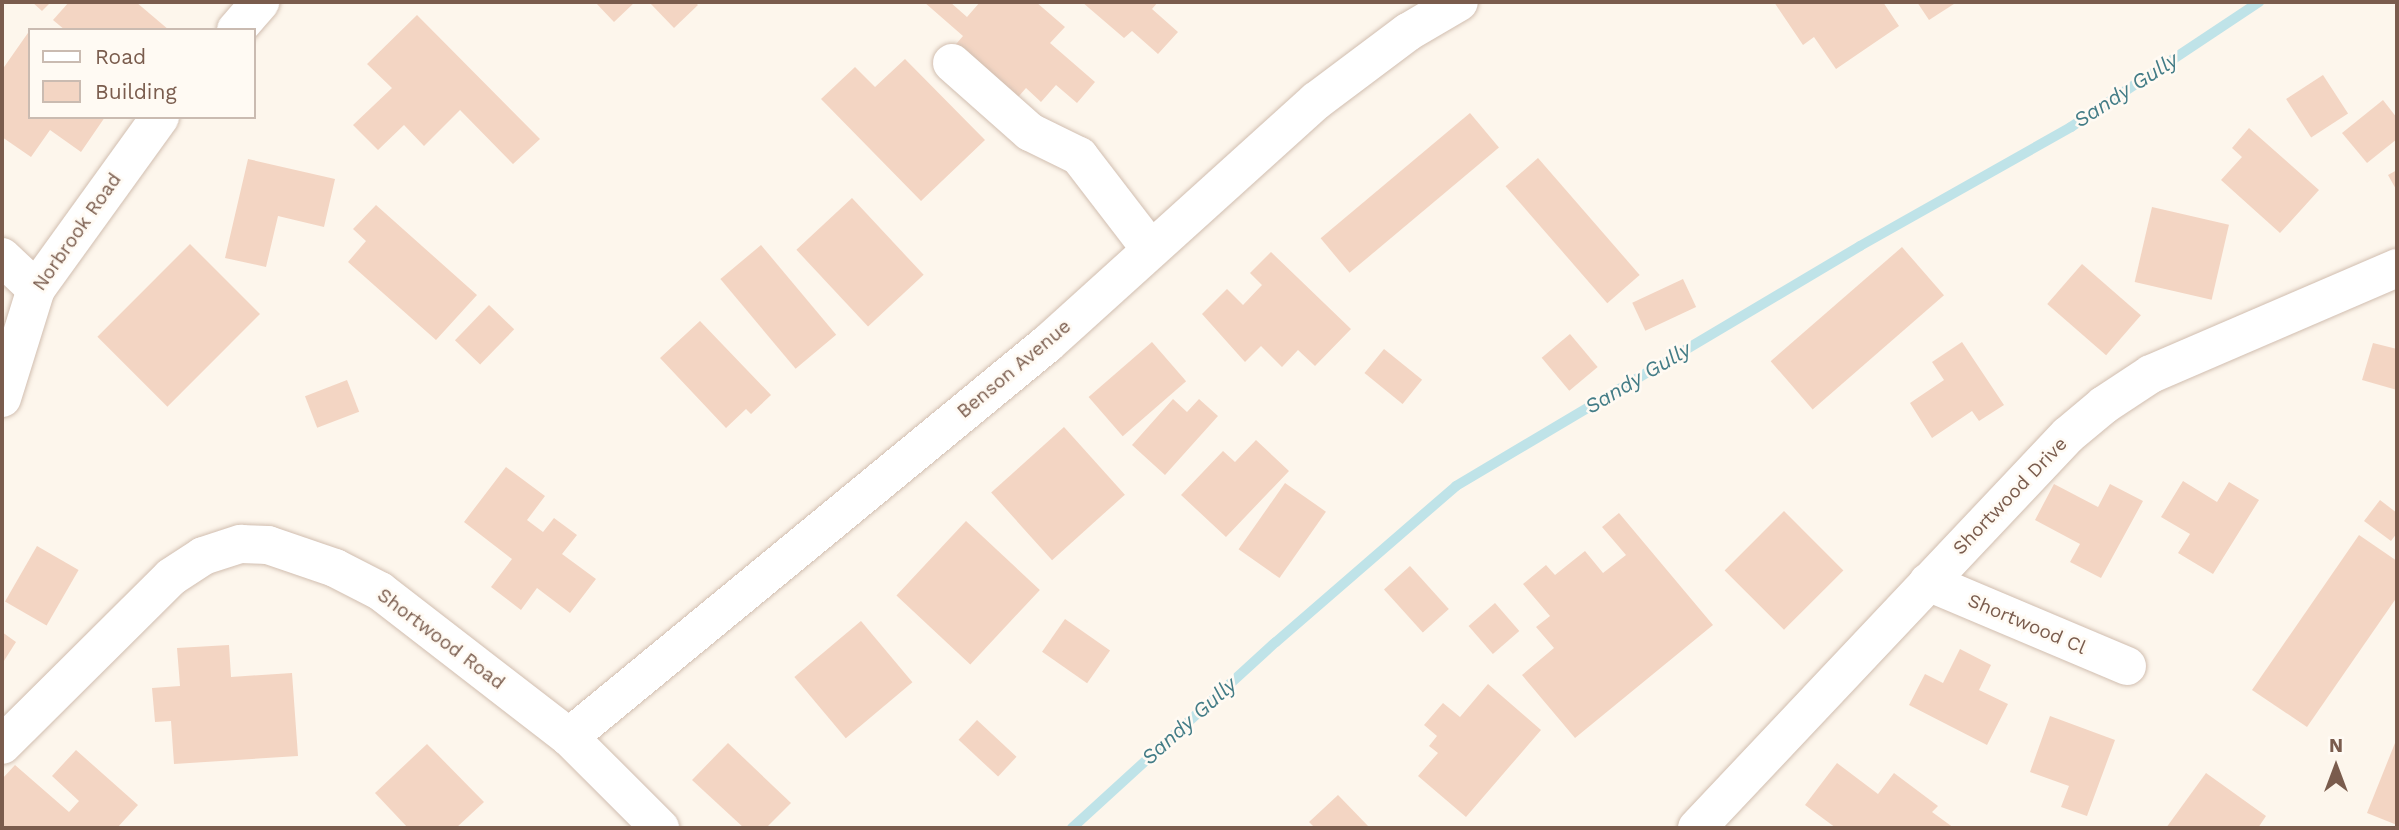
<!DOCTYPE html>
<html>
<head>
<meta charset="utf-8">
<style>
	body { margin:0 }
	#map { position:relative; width:2399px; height:830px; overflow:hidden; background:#fdf6ec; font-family:"Work Sans",sans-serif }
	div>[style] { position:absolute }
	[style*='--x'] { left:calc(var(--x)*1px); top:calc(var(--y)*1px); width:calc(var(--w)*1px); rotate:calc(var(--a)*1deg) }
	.stream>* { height:10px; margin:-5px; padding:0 5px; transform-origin:5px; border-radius:5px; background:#bfe3e8 }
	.building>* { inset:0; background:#f3d5c3; transform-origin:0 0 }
	.roads { filter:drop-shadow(0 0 2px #d1beb0) drop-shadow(0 0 2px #d1beb0) }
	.minor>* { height:38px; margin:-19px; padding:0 19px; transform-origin:19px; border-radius:19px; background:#fff }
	span { translate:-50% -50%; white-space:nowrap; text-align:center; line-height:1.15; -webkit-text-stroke:5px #fffaf3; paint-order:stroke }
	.street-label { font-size:19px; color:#7a5c4d }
	.water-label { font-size:21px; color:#437c86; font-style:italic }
	.frame { position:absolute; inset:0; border:4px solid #7a5c4d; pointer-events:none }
	.legend { position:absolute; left:28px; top:28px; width:228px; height:91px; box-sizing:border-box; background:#fffaf3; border:2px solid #cabbb1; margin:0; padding:9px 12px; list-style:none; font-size:21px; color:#7a5c4d }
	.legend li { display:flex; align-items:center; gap:14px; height:35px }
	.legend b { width:35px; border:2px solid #cabbb1 }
	.north { position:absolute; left:2301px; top:732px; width:70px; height:70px; -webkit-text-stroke:5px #fffaf3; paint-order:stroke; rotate:0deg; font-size:19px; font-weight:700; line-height:28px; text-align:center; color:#7a5c4d }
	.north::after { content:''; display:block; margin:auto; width:24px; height:32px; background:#7a5c4d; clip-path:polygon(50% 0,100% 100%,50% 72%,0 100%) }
</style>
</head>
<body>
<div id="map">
	<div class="stream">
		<div style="--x:1072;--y:828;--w:276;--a:-42.4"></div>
		<div style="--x:1276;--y:642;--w:238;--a:-40.9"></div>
		<div style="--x:1456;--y:486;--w:470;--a:-30.7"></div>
		<div style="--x:1860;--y:246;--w:242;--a:-29.4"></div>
		<div style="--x:2071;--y:127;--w:226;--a:-33.6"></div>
	</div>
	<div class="building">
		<div style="clip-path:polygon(32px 2px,51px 2px,42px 11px)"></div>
		<div style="clip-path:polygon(69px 2px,136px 2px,169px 30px,65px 30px,53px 20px)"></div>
		<div style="clip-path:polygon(595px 2px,635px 2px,614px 22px)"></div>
		<div style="clip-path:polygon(649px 2px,695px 2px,698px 5px,674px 28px)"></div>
		<div style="clip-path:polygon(924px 2px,950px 2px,967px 17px,980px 2px,1036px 2px,1065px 27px,1050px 43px,1095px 82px,1077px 103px,1056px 85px,1041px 102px,1026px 88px,1012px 104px,951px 50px,963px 36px)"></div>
		<div style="clip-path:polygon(1082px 2px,1158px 2px,1152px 9px,1178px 32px,1158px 54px,1132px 31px,1124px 38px)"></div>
		<div style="clip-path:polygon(1774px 2px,1883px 2px,1899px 26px,1836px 69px,1814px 37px,1803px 45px)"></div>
		<div style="clip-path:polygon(1917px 2px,1957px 2px,1929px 20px)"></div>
		<div style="clip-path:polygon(417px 15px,540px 139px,513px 164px,460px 110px,424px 146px,404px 125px,378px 150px,353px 125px,392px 88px,367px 64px)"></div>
		<div style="clip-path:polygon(30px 30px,30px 117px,105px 117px,81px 152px,50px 130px,31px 157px,2px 137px,2px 70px)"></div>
		<div style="clip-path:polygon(905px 59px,985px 140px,921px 201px,821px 99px,855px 67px,875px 87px)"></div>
		<div style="left:2323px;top:75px;width:46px;height:44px;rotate:57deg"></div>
		<div style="clip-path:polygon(2383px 100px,2397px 118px,2397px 139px,2367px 163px,2342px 133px)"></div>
		<div style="left:1470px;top:113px;width:45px;height:195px;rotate:50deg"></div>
		<div style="clip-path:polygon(2249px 128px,2319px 190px,2280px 233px,2221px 180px,2242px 157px,2232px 148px)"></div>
		<div style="left:1538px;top:158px;width:155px;height:43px;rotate:49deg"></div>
		<div style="clip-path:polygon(248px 159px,335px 179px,324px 227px,278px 216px,266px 267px,225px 258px)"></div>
		<div style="clip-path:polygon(2397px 170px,2397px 191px,2388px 175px)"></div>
		<div style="left:852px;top:198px;width:105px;height:76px;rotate:47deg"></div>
		<div style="clip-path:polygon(376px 205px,477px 295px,436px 340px,348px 262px,366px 241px,353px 229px)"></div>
		<div style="left:2152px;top:207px;width:79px;height:77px;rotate:13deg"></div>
		<div style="left:190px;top:244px;width:99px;height:131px;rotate:45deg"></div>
		<div style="left:761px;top:245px;width:117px;height:53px;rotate:50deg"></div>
		<div style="left:1902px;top:247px;width:64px;height:174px;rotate:49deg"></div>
		<div style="clip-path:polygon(1271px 252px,1351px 329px,1315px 366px,1298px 350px,1282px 367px,1261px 346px,1245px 362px,1202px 314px,1227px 289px,1243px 305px,1262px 285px,1250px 273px)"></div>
		<div style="left:2082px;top:264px;width:78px;height:53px;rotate:41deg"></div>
		<div style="left:1683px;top:279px;width:31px;height:56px;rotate:65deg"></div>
		<div style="left:489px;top:305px;width:35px;height:49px;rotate:44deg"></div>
		<div style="clip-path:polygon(700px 321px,771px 395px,751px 414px,746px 409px,726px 428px,660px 358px)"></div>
		<div style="left:1570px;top:334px;width:43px;height:37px;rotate:50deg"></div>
		<div style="left:1152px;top:342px;width:52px;height:84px;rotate:49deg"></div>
		<div style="clip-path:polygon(1962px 342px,2004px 405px,1979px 421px,1972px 411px,1932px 438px,1910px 403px,1944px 380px,1932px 362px)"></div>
		<div style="clip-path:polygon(2373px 343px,2397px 349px,2397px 390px,2362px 380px)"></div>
		<div style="left:1384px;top:349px;width:49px;height:31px;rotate:39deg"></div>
		<div style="left:347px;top:380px;width:34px;height:45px;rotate:69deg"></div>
		<div style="clip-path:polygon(1173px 399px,1187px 412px,1199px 399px,1218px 416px,1165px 475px,1132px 445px)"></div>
		<div style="left:1064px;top:427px;width:91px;height:98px;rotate:48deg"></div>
		<div style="clip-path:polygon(1256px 440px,1289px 471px,1226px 537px,1181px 495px,1223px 451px,1235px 462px)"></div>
		<div style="clip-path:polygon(506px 467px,545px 496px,527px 520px,543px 532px,554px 518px,577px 535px,562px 554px,596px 579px,570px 613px,537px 588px,521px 610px,491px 587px,512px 559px,464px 522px)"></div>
		<div style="clip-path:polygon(2183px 481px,2217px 502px,2229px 482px,2259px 500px,2213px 574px,2178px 553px,2190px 534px,2161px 517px)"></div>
		<div style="left:1285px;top:483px;width:50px;height:81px;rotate:35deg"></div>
		<div style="clip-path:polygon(2054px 484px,2098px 507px,2110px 484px,2143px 501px,2101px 578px,2070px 562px,2080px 544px,2035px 520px)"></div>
		<div style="clip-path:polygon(2380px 500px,2397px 513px,2397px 533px,2391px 541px,2364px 521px)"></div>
		<div style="left:1784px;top:511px;width:84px;height:84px;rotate:45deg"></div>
		<div style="clip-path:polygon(1619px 513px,1713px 625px,1575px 738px,1522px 675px,1554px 648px,1536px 627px,1550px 616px,1523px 584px,1546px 565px,1555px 575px,1585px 551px,1603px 573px,1626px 555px,1602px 527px)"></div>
		<div style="left:966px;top:521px;width:101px;height:102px;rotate:43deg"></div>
		<div style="clip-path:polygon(2359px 535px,2397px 561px,2397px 597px,2307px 727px,2252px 690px)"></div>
		<div style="left:37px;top:546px;width:48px;height:64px;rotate:30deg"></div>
		<div style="left:1410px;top:566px;width:58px;height:35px;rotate:48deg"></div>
		<div style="left:1495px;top:603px;width:37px;height:35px;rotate:49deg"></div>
		<div style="left:1065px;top:619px;width:55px;height:40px;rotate:35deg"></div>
		<div style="left:861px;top:621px;width:80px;height:87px;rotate:50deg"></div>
		<div style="clip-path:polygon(2px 632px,16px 642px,2px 664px)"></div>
		<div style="clip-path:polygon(229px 645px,231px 677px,292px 673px,298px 756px,174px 764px,171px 721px,155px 722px,152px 688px,180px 686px,177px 648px)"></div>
		<div style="clip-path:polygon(1960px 649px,1991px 665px,1979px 690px,2008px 704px,1987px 745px,1909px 705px,1925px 674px,1943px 683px)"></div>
		<div style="clip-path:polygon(1488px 684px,1541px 730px,1466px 817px,1418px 776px,1438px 753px,1429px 746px,1437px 736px,1424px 725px,1443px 703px,1460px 717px)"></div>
		<div style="clip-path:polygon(2050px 716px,2115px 740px,2087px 816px,2061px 807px,2069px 786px,2030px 772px)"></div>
		<div style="left:977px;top:720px;width:54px;height:27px;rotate:43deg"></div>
		<div style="clip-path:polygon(2397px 738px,2397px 825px,2367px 813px)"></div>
		<div style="clip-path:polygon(728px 743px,791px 803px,766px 828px,744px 828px,692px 780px)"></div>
		<div style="clip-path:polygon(427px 744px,484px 802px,456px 828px,408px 828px,375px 793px)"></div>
		<div style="clip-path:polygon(76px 750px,138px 805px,117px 828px,2px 828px,2px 779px,15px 765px,69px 812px,79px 801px,52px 776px)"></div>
		<div style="clip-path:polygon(1837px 763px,1878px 794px,1894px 773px,1938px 806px,1932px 812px,1954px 828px,1836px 828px,1805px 805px)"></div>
		<div style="clip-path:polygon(2206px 773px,2266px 816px,2258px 828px,2166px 828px)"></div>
		<div style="clip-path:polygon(1338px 795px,1370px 828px,1315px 828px,1309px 822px)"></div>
	</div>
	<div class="roads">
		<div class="minor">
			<div style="--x:236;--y:30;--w:37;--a:-49"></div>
			<div style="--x:952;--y:63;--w:104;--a:41.5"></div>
			<div style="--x:1030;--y:132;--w:55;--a:26.1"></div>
			<div style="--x:1079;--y:156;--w:118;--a:52.5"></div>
			<div style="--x:2;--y:257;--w:47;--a:43.3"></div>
			<div style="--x:2;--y:398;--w:114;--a:-72.7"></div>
			<div style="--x:36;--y:289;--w:212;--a:-54.2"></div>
			<div style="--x:1928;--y:582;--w:216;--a:22.9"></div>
			<div style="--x:569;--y:737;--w:619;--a:-39.43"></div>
			<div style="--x:1047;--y:344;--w:363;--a:-42.1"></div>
			<div style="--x:1316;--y:101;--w:115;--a:-36.9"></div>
			<div style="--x:1408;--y:32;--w:59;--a:-30.5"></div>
			<div style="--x:2;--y:745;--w:238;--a:-44.8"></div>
			<div style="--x:171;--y:577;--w:38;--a:-33"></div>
			<div style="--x:203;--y:556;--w:40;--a:-18"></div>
			<div style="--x:241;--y:544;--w:27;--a:2"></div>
			<div style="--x:268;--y:545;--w:71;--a:18.9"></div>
			<div style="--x:335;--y:568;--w:51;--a:27.1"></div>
			<div style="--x:380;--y:591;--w:239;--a:37.7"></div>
			<div style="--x:569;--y:737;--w:129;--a:45"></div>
			<div style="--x:1697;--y:828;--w:540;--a:-46.65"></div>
			<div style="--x:2068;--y:435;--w:47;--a:-39.8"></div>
			<div style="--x:2104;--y:405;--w:56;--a:-33.4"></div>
			<div style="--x:2151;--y:374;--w:268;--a:-23.3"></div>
		</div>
	</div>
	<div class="street-label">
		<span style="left:77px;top:232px;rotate:-55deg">Norbrook Road</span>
		<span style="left:1014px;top:369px;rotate:-40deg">Benson Avenue</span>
		<span style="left:2010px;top:496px;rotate:-46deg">Shortwood Drive</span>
		<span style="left:2027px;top:624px;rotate:23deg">Shortwood Cl</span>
		<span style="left:441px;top:639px;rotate:37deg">Shortwood Road</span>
	</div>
	<div class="water-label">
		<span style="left:2126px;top:90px;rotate:-33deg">Sandy Gully</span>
		<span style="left:1638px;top:378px;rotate:-31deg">Sandy Gully</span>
		<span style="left:1189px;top:721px;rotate:-42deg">Sandy Gully</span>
	</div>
	<div class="frame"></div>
	<ul class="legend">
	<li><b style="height:9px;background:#fff"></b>Road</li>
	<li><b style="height:19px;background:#f3d5c3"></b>Building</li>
	</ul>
	<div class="north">N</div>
</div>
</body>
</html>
